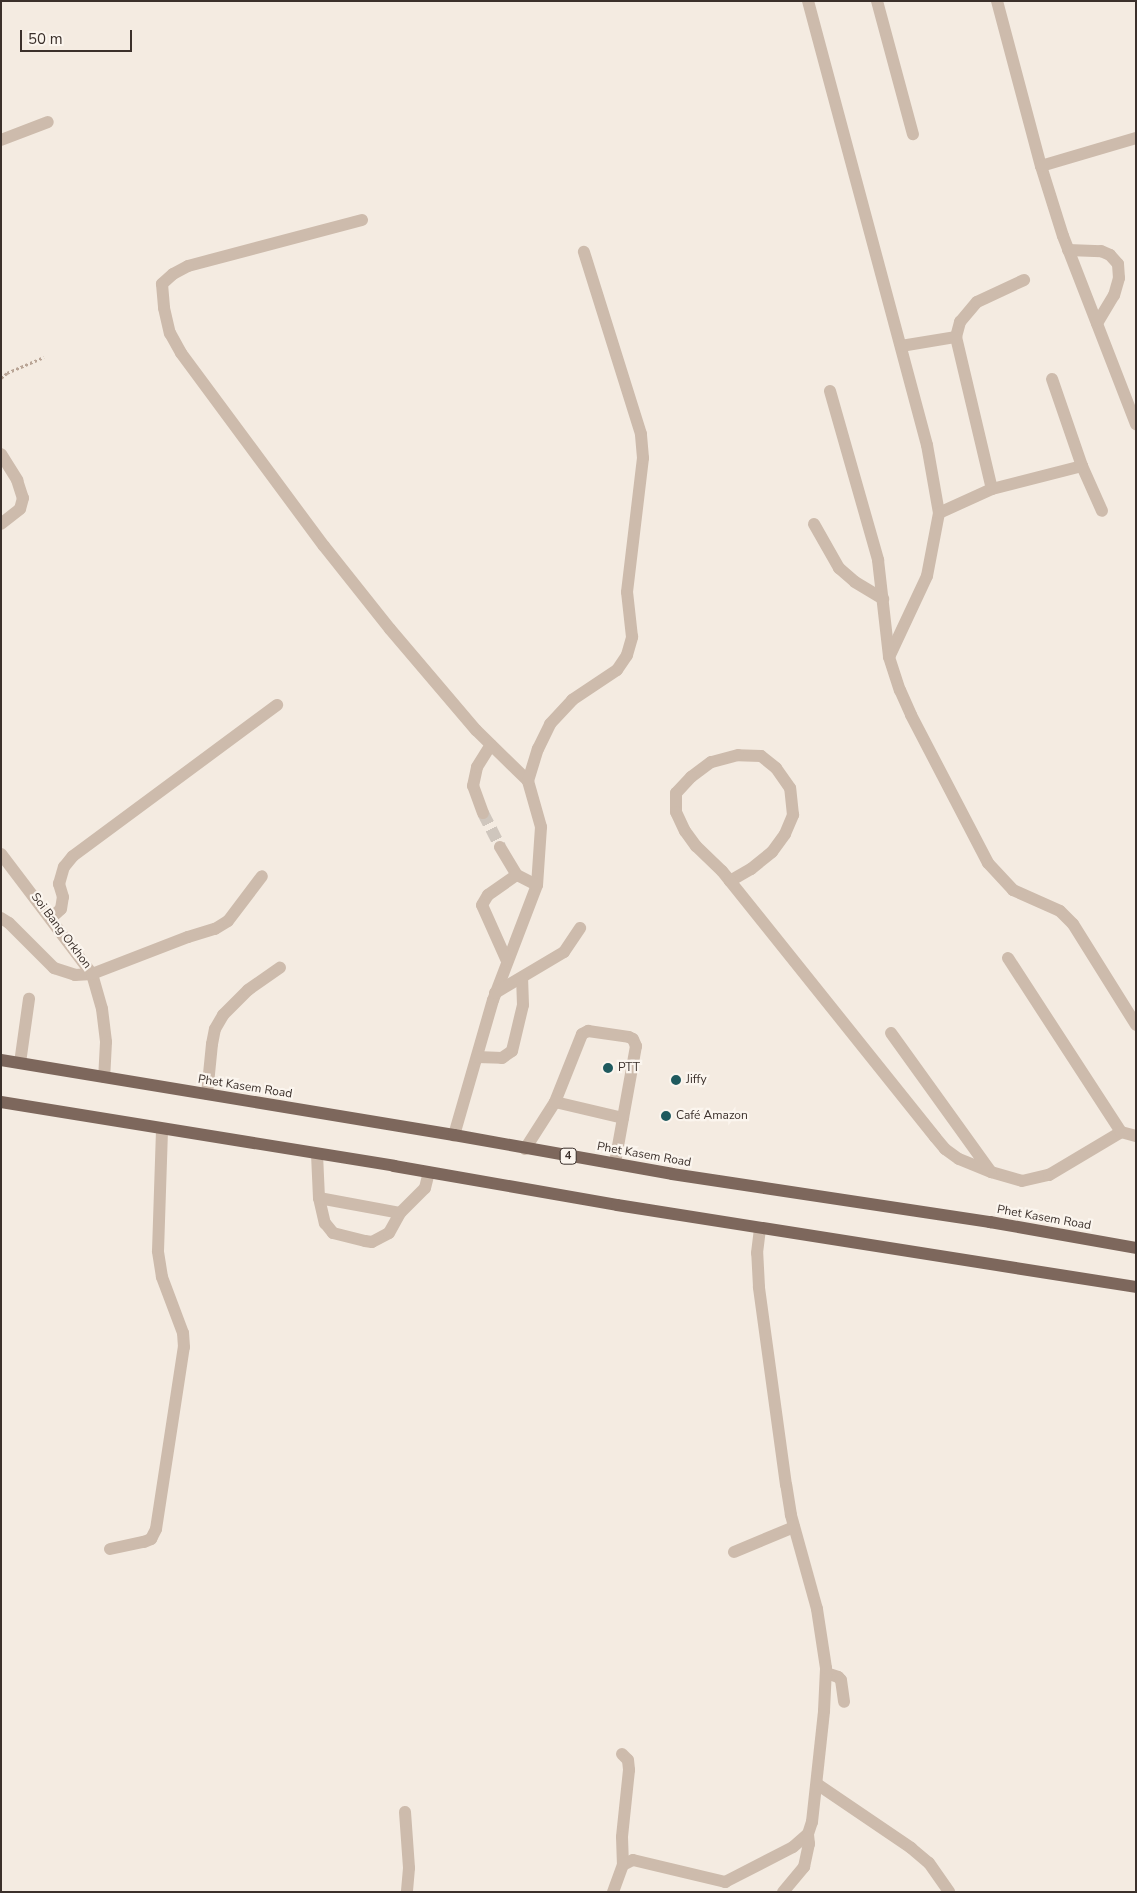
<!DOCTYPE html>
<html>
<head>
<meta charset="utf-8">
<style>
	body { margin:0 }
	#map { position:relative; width:1137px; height:1893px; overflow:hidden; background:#f4ebe1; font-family:"Nunito Sans",sans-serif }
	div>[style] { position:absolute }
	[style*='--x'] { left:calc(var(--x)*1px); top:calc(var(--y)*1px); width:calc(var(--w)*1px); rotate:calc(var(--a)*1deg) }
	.minor-tunnel>* { height:12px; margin-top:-6px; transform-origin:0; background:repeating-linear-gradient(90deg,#cfc6bd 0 12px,transparent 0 18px) }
	.path>* { height:2.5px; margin-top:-1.25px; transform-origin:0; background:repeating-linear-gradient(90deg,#b9a596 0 2.5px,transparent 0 5px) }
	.minor>* { height:12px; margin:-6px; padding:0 6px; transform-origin:6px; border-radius:6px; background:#cdbbac }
	.major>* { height:12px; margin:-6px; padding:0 6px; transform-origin:6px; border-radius:6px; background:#7d675c }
	.dots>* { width:14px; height:14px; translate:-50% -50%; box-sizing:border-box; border:2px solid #fbf5ee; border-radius:50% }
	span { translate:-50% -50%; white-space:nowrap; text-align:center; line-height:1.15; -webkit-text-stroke:4.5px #fbf5ee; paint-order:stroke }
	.shield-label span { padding:1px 4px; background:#fbf5ee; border:1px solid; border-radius:4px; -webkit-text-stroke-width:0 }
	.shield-label { font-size:11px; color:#3b302b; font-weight:700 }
	.street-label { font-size:12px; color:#3b302b }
	.poi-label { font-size:12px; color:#3b302b }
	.left { translate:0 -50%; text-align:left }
	.frame { position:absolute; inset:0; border:2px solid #3b302b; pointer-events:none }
	.scale { position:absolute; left:20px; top:30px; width:112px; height:22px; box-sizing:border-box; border:2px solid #3b302b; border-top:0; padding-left:6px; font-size:15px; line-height:18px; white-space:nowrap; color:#3b302b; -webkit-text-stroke:4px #fbf5ee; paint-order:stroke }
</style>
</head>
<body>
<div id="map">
	<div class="minor-tunnel">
		<div style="--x:483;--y:813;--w:38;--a:63"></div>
	</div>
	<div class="path">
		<div style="--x:1;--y:378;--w:8;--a:-40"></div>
		<div style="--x:7;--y:373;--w:40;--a:-23.4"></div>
	</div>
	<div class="minor">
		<div style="--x:808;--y:1;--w:460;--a:75"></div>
		<div style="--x:927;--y:445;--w:69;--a:80"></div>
		<div style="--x:939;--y:513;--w:64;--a:100.8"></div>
		<div style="--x:927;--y:576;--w:89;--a:115.1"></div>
		<div style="--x:877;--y:1;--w:138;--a:74.9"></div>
		<div style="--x:997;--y:1;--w:171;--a:75.1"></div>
		<div style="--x:1041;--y:166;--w:73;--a:72.6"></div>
		<div style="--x:1063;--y:236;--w:202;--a:68.8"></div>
		<div style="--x:1;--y:140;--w:50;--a:-21"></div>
		<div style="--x:1041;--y:166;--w:99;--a:-16.4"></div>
		<div style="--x:362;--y:220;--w:180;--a:165.2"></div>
		<div style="--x:188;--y:266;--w:17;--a:152"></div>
		<div style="--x:173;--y:274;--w:15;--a:138"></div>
		<div style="--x:162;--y:284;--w:24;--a:85"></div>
		<div style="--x:164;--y:308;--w:26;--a:77"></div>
		<div style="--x:170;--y:333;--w:23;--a:61"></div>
		<div style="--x:181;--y:353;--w:240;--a:53.5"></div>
		<div style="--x:324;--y:546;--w:106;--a:51.5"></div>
		<div style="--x:390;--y:629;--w:133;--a:49.6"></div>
		<div style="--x:476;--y:730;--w:73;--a:44.4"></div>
		<div style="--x:528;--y:781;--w:48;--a:74.2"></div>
		<div style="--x:541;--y:827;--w:58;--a:93.9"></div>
		<div style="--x:537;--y:885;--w:123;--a:110.9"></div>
		<div style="--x:493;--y:1000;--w:141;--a:106.1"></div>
		<div style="--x:1068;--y:250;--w:33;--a:2"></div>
		<div style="--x:1101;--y:251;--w:10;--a:24"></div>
		<div style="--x:1110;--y:255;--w:12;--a:48"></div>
		<div style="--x:1118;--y:264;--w:14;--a:86"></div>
		<div style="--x:1119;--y:278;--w:18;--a:106"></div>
		<div style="--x:1114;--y:295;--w:33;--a:121"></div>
		<div style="--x:956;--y:337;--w:16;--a:-75"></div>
		<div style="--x:960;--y:322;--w:26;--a:-50"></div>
		<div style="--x:977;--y:302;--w:52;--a:-25.1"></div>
		<div style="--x:901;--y:346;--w:56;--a:-9.3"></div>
		<div style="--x:956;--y:337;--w:156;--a:76.7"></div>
		<div style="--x:830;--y:391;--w:176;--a:74.1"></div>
		<div style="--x:878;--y:560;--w:98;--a:83.5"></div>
		<div style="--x:889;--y:657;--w:35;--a:72"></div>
		<div style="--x:900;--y:690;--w:27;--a:66"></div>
		<div style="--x:911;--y:715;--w:167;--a:62.5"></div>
		<div style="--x:988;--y:863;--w:37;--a:47"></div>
		<div style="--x:1013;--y:890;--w:51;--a:24.1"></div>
		<div style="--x:1060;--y:911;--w:18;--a:45"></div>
		<div style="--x:1073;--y:924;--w:119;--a:58"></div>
		<div style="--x:1;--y:454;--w:31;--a:58"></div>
		<div style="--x:17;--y:480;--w:19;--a:72"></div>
		<div style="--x:23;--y:498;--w:11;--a:105"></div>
		<div style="--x:20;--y:509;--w:24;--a:142"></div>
		<div style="--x:1082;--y:466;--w:49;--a:66"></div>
		<div style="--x:939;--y:513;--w:58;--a:-24.4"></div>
		<div style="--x:992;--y:489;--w:93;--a:-14.3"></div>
		<div style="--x:1082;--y:466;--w:92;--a:-109"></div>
		<div style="--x:814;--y:524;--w:51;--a:60.4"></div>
		<div style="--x:839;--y:568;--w:21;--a:41"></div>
		<div style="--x:855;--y:582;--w:33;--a:31"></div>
		<div style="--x:528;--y:781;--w:34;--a:-73"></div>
		<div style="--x:538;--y:749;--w:28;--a:-64"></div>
		<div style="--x:550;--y:724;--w:33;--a:-47"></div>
		<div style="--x:572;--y:700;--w:54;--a:-33.7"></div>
		<div style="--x:617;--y:670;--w:18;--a:-56"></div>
		<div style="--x:627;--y:655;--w:19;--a:-74"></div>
		<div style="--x:632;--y:637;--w:45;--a:-96.3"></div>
		<div style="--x:627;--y:592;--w:135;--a:-83.2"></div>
		<div style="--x:643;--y:458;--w:24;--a:-95"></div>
		<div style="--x:641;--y:434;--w:191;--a:-107.4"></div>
		<div style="--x:483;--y:813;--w:29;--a:-110"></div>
		<div style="--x:473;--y:786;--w:19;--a:-78"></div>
		<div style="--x:477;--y:767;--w:26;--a:-58"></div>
		<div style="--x:500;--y:847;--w:33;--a:59"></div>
		<div style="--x:517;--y:875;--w:22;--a:27"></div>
		<div style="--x:1;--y:854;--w:151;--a:52.8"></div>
		<div style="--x:92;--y:974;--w:36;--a:74"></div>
		<div style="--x:102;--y:1009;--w:33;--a:83"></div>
		<div style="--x:106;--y:1042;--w:35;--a:93"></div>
		<div style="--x:730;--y:881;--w:24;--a:-30"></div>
		<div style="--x:751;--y:869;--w:27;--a:-39"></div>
		<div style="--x:772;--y:852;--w:22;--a:-54"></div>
		<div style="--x:785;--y:834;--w:21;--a:-67"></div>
		<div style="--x:793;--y:815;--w:27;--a:-96"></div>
		<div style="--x:790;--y:788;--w:24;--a:-125"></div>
		<div style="--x:776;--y:768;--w:19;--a:-141"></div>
		<div style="--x:761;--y:756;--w:23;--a:-178"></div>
		<div style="--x:738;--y:755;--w:28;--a:165"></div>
		<div style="--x:711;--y:762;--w:25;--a:143"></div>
		<div style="--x:691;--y:777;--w:22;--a:133"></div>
		<div style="--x:676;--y:793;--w:19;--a:90"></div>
		<div style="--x:676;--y:812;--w:21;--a:65"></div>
		<div style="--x:685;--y:831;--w:19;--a:54"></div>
		<div style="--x:696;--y:846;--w:36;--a:44"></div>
		<div style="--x:722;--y:871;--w:13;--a:51"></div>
		<div style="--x:730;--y:881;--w:328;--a:51.3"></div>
		<div style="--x:935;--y:1137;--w:16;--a:50"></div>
		<div style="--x:945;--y:1149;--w:17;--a:36"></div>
		<div style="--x:959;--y:1159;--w:35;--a:22"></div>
		<div style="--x:991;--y:1172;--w:32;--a:16"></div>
		<div style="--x:1022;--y:1181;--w:28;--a:-13"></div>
		<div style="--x:1049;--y:1175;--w:84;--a:-30.8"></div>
		<div style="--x:1;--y:918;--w:9;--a:32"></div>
		<div style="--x:9;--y:923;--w:64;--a:45"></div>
		<div style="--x:54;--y:968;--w:22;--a:18"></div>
		<div style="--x:75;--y:975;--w:17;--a:-3"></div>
		<div style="--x:92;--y:974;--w:103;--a:-21.1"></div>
		<div style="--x:188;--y:937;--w:28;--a:-17"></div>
		<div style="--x:215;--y:929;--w:15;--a:-32"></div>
		<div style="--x:228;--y:921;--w:56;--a:-52.9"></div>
		<div style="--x:51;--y:918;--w:13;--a:-42"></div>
		<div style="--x:61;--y:909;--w:12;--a:-81"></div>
		<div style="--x:63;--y:897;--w:14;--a:-107"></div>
		<div style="--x:59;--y:884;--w:18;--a:-74"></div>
		<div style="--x:64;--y:867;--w:14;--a:-51"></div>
		<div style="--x:73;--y:856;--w:254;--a:-36.5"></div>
		<div style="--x:1008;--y:958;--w:207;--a:57"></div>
		<div style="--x:1121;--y:1132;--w:16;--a:15"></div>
		<div style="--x:507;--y:961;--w:61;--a:-114.1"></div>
		<div style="--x:482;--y:905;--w:12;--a:-59"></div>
		<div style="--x:488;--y:895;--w:35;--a:-35"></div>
		<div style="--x:495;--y:993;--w:80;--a:-30.7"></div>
		<div style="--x:564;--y:952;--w:29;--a:-56"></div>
		<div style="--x:891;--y:1033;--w:171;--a:54.3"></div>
		<div style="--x:477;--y:1057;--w:25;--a:2"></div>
		<div style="--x:502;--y:1058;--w:12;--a:-35"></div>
		<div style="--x:512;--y:1051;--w:47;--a:-76.6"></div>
		<div style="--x:523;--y:1005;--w:27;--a:-92"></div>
		<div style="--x:20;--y:1063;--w:65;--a:-82"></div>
		<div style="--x:207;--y:1094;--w:50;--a:-84.3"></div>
		<div style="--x:212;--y:1044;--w:15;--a:-79"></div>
		<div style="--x:215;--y:1029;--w:16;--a:-60"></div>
		<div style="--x:223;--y:1015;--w:35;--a:-45"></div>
		<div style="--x:248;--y:990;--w:39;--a:-35"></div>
		<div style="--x:555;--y:1102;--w:70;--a:13.2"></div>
		<div style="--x:525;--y:1149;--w:56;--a:-57.4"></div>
		<div style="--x:555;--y:1102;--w:73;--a:-68.3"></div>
		<div style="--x:582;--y:1034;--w:7;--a:-27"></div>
		<div style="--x:588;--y:1031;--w:41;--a:8.3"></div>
		<div style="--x:629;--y:1037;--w:4;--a:27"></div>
		<div style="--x:633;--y:1039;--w:8;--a:67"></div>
		<div style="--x:636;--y:1046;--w:119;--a:100.2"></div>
		<div style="--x:317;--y:1154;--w:44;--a:87.4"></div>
		<div style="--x:319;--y:1198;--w:26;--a:77"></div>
		<div style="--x:325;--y:1223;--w:13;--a:51"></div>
		<div style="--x:333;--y:1233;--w:33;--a:14"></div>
		<div style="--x:365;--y:1241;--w:7;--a:8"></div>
		<div style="--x:372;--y:1242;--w:19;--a:-28"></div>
		<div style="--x:389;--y:1233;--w:23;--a:-61"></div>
		<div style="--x:400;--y:1213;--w:35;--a:-45"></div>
		<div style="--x:425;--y:1188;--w:16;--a:-76"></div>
		<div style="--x:319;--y:1198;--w:82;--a:10.5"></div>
		<div style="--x:110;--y:1549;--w:35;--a:-12"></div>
		<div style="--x:144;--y:1542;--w:8;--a:-23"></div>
		<div style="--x:151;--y:1539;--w:11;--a:-63"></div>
		<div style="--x:156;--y:1529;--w:184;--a:-81.3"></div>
		<div style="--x:184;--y:1347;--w:14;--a:-94"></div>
		<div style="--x:183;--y:1333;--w:60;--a:-110.6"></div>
		<div style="--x:162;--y:1277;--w:26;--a:-99"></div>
		<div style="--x:158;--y:1251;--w:122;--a:-88.1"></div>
		<div style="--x:734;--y:1552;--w:65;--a:-22.6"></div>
		<div style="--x:826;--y:1673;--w:13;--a:18"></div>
		<div style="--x:838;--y:1677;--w:4;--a:45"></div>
		<div style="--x:841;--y:1680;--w:22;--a:82"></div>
		<div style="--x:622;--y:1754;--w:8;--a:45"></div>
		<div style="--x:628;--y:1760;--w:10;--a:84"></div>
		<div style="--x:629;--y:1770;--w:67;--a:96"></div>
		<div style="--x:622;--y:1837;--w:28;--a:88"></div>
		<div style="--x:817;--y:1784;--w:114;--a:34.2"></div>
		<div style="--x:911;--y:1848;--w:23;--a:40"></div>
		<div style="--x:929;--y:1863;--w:35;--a:55"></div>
		<div style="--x:405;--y:1812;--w:56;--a:85.9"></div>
		<div style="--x:409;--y:1868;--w:24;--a:95"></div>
		<div style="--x:613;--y:1892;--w:29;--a:-70"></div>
		<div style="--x:623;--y:1865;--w:11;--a:-27"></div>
		<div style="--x:633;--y:1860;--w:95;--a:13.4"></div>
		<div style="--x:725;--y:1882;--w:76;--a:-27.2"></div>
		<div style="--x:793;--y:1847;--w:20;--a:-41"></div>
		<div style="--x:808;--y:1834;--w:13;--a:-72"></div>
		<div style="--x:812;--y:1822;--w:112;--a:-83.8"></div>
		<div style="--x:824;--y:1711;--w:43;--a:-87.3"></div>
		<div style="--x:826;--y:1668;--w:60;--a:-98.7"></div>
		<div style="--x:817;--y:1609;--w:98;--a:-105.5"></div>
		<div style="--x:791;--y:1515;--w:30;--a:-99"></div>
		<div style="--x:786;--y:1485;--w:200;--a:-97.8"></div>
		<div style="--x:759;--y:1287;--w:34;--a:-93"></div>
		<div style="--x:757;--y:1253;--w:25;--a:-83"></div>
		<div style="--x:783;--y:1892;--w:33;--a:-50"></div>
		<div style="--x:804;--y:1867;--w:24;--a:-78"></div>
		<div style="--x:809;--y:1844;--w:10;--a:-96"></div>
	</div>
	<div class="major">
		<div style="--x:1;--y:1060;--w:459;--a:9.4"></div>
		<div style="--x:454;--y:1135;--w:221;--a:10.1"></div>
		<div style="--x:672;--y:1174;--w:322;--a:8.6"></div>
		<div style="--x:990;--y:1222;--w:148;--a:10.1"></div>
		<div style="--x:1;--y:1102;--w:398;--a:9.2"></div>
		<div style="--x:394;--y:1166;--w:226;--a:9.9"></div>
		<div style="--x:617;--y:1205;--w:525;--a:8.98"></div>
	</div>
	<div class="dots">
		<div style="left:608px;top:1068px;background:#1f5a5e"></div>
		<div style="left:676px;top:1080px;background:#1f5a5e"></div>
		<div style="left:666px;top:1116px;background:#1f5a5e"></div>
	</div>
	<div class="shield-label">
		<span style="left:568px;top:1156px">4</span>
	</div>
	<div class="street-label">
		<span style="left:61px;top:931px;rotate:53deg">Soi Bang Orkhon</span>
		<span style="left:245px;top:1087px;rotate:9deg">Phet Kasem Road</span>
		<span style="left:644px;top:1155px;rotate:10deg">Phet Kasem Road</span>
		<span style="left:1044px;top:1218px;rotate:10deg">Phet Kasem Road</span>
	</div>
	<div class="poi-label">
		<span class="left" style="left:618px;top:1068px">PTT</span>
		<span class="left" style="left:686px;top:1080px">Jiffy</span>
		<span class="left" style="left:676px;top:1116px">Café Amazon</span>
	</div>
	<div class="frame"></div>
	<div class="scale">50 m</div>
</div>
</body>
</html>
